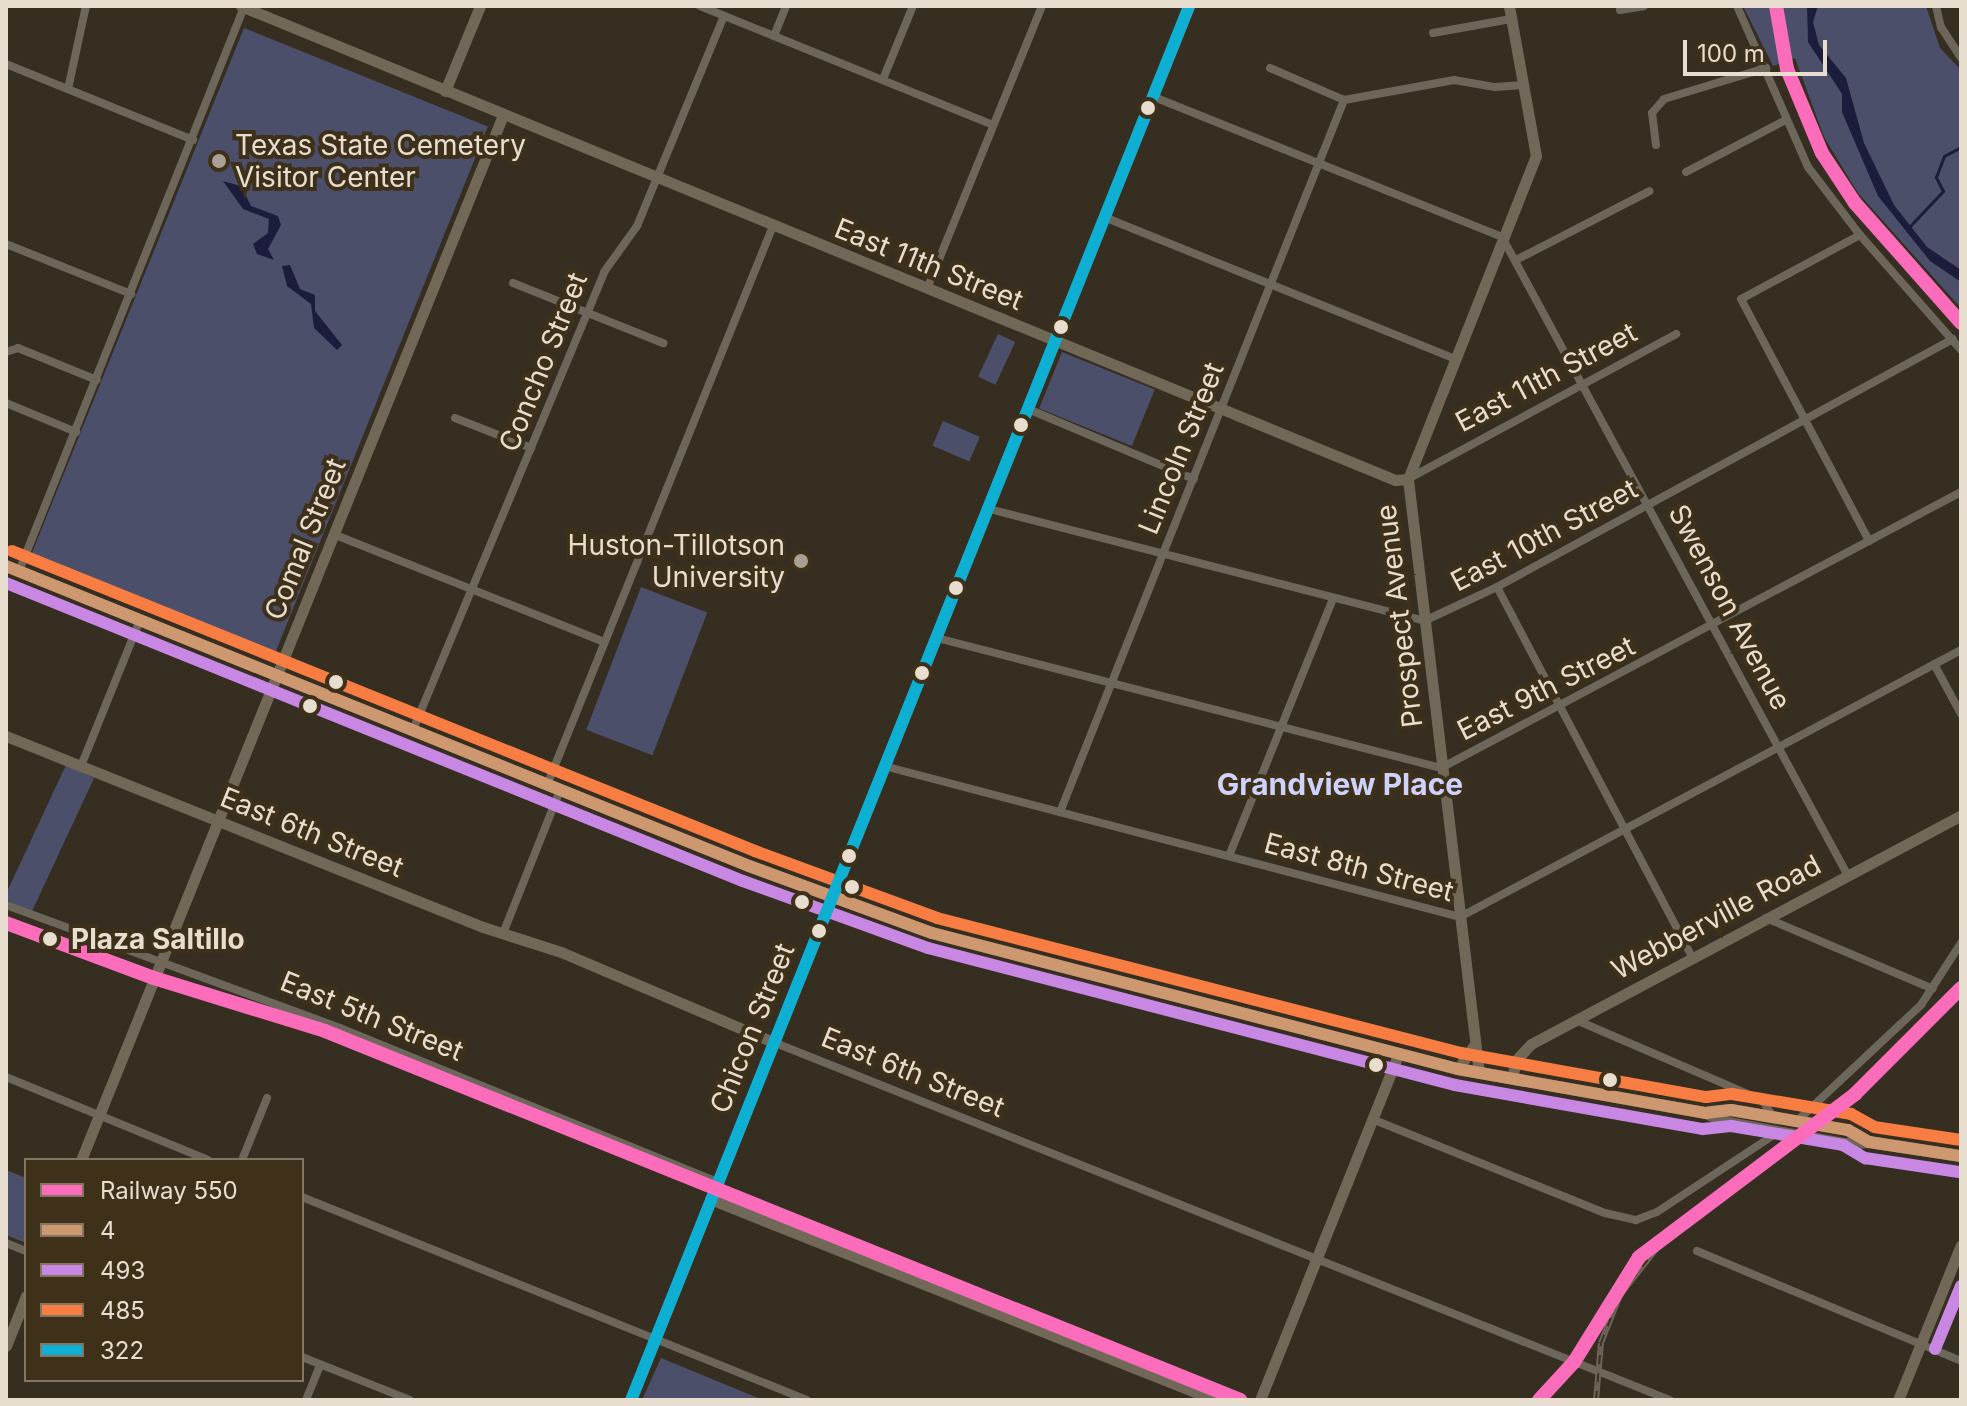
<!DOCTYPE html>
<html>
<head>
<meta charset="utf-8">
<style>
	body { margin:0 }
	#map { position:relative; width:1967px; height:1406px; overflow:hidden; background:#362e21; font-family:Inter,sans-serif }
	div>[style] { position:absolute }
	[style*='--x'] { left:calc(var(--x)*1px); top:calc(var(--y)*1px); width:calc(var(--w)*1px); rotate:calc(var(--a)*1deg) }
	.green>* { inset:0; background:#4c4f69; transform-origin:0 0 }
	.water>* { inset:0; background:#1c1d3c }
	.stream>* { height:3px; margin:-1.5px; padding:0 1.5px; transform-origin:1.5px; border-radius:1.5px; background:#1c1d3c }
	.street>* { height:8px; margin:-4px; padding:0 4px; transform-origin:4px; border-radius:4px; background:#6d665a }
	.secondary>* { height:11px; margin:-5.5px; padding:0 5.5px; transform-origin:5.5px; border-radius:5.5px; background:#726858 }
	.primary>* { height:12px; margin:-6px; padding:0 6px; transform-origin:6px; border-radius:6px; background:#6f6556 }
	.rail>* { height:6px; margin-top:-3px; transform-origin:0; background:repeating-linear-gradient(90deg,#3e3019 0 9px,#6d655a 0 18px); box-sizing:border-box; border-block:2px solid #6d655a }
	.bus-1>* { height:12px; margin:-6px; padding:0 6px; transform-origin:6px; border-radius:6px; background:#cd976f }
	.bus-2>* { height:12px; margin:-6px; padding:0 6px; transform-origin:6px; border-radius:6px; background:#c787e3 }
	.bus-3>* { height:12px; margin:-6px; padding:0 6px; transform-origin:6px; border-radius:6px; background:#f77d43 }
	.bus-4>* { height:12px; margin:-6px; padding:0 6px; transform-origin:6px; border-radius:6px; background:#0dafd3 }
	.rail-1>* { height:14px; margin:-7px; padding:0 7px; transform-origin:7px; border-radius:7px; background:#fb6dba }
	.dots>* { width:22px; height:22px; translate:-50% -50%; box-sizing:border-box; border:4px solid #3e3019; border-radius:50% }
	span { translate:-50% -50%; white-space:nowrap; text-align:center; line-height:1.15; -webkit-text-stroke:8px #3e3019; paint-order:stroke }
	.poi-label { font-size:28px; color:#e7ded0 }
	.left { translate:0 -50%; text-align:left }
	.right { translate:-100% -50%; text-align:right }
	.street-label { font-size:28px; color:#e7ded0 }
	.stop-label { font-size:28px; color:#e7ded0; font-weight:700 }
	.neighbourhood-label { font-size:30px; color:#cdd3fe; font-weight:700 }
	.frame { position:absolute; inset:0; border:8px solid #e7ded0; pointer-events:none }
	.legend { position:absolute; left:24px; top:1158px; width:280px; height:224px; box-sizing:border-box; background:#3e3019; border:2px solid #827662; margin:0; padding:10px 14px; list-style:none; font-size:24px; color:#e7ded0 }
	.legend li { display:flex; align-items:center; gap:16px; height:40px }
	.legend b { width:40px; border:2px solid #827662 }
	.scale { position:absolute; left:1683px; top:40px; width:144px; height:36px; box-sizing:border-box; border:4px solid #e7ded0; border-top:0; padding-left:10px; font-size:24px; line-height:28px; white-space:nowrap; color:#e7ded0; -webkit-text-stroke:6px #3e3019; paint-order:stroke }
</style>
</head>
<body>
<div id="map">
	<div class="green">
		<div style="clip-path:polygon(1743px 6px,1926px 6px,1940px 48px,1961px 70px,1961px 308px,1858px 193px,1824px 137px,1795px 58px,1773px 66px)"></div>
		<div style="left:244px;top:28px;width:263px;height:567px;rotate:22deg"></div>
		<div style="left:998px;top:334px;width:19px;height:47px;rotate:25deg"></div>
		<div style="left:1062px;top:352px;width:100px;height:61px;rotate:22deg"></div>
		<div style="left:943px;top:421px;width:40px;height:27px;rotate:23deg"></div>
		<div style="left:641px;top:587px;width:71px;height:153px;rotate:21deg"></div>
		<div style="left:66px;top:765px;width:31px;height:148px;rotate:25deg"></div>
		<div style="clip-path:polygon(6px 1170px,26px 1178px,26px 1243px,6px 1235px)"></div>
		<div style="clip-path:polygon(661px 1358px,763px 1400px,642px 1400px)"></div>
	</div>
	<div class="water">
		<div style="clip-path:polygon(1807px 6px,1818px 6px,1813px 22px,1819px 45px,1846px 78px,1864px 143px,1894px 205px,1927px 247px,1961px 270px,1961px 282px,1930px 261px,1878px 196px,1842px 112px,1842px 94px,1808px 42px)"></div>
		<div style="clip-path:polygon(223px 181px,241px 186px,251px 206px,278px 216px,281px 225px,268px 249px,274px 260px,257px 254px,253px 244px,268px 233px,269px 219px,243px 209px)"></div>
		<div style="clip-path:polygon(290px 265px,300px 289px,315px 295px,315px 311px,342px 345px,337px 350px,314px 328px,311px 304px,287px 286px,282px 266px)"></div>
	</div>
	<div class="stream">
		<div style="--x:1908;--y:228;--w:51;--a:-46.6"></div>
		<div style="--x:1943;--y:191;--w:16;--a:-117"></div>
		<div style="--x:1936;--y:177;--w:22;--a:-69"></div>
		<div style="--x:1944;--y:156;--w:19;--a:-28"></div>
	</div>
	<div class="street">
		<div style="--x:700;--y:6;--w:316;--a:22.1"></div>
		<div style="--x:1737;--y:6;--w:176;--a:66.2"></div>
		<div style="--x:1808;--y:167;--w:86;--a:52.6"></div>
		<div style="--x:1860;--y:235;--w:153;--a:48.7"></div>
		<div style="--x:1936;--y:6;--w:22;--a:77"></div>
		<div style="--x:1941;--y:27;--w:37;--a:57"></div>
		<div style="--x:1620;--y:10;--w:24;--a:-9"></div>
		<div style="--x:1433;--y:33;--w:79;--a:-10.2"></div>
		<div style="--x:774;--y:36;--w:32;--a:-68"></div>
		<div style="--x:6;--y:64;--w:202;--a:22.1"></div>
		<div style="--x:1270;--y:68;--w:81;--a:23.4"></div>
		<div style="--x:1344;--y:100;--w:112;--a:-10.3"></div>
		<div style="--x:1454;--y:80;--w:42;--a:9.7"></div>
		<div style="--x:1495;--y:87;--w:28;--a:-4"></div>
		<div style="--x:883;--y:79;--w:79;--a:-67.7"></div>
		<div style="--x:68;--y:89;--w:85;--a:-77.8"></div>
		<div style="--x:1154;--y:97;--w:375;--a:21.9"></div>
		<div style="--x:1502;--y:237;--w:724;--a:61.56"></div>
		<div style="--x:1656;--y:145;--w:32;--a:-97"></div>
		<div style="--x:1652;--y:113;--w:18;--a:-49"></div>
		<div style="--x:1664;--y:99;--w:107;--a:-16.9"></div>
		<div style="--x:1686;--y:172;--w:113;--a:-27.5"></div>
		<div style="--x:1104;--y:217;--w:380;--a:22"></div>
		<div style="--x:1860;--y:235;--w:135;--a:151.7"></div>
		<div style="--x:1741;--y:299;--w:274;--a:62.1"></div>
		<div style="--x:6;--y:244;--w:135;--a:21.8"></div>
		<div style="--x:1518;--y:259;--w:148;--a:-27.3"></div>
		<div style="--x:513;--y:283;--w:162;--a:21.8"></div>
		<div style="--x:927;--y:289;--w:305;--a:-67.9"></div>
		<div style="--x:6;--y:352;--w:13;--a:-18"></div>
		<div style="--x:18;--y:348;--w:85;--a:22.1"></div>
		<div style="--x:6;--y:403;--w:76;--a:22.5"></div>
		<div style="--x:1028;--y:409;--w:180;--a:22.9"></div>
		<div style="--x:455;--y:418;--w:82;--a:21.5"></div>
		<div style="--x:1408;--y:479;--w:305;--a:-28.4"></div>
		<div style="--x:989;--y:509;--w:449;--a:14.4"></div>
		<div style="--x:1424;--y:621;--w:81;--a:-25"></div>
		<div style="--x:1497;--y:587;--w:519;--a:-28.54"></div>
		<div style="--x:333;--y:534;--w:292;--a:21.7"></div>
		<div style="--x:19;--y:571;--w:607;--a:-68.25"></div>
		<div style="--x:1497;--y:587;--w:418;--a:62.2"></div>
		<div style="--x:937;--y:638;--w:520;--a:14.46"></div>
		<div style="--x:1441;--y:768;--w:589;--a:-27.96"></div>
		<div style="--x:1934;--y:664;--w:57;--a:61.6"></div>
		<div style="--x:412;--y:732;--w:498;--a:-67.3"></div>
		<div style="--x:604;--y:272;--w:57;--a:-54.3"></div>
		<div style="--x:637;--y:226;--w:227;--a:-67.5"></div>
		<div style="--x:81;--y:766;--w:157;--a:-68"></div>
		<div style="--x:884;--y:766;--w:595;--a:14.69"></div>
		<div style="--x:1460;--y:917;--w:568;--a:-28.05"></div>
		<div style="--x:547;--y:785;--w:603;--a:-67.99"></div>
		<div style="--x:1060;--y:812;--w:767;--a:-68.25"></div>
		<div style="--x:1229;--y:856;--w:277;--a:-68"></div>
		<div style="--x:6;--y:905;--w:356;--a:20.2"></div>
		<div style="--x:340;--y:1028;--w:407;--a:22.2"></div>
		<div style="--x:1766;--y:918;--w:181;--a:23"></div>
		<div style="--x:504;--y:931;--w:152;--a:-68.3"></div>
		<div style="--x:1576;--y:1020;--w:202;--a:23.3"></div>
		<div style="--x:1762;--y:1100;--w:20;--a:57"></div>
		<div style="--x:773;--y:1042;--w:966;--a:21.76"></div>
		<div style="--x:6;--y:1077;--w:218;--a:22.3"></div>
		<div style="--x:1372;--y:1119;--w:251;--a:22"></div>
		<div style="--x:1605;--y:1213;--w:32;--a:13"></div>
		<div style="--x:1636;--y:1220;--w:22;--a:-21"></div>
		<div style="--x:1657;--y:1212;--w:144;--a:-33.4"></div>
		<div style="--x:1797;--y:1121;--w:170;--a:-43.1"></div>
		<div style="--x:1921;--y:1005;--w:74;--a:-57.2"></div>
		<div style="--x:242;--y:1160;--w:67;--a:-68"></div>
		<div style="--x:302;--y:1197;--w:544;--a:21.9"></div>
		<div style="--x:6;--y:1243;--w:22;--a:22"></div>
		<div style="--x:1697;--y:1251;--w:286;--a:22.6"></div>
		<div style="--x:302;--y:1357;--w:116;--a:21.7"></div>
		<div style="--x:306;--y:1400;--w:38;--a:-68"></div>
	</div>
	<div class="secondary">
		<div style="--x:241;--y:6;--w:1248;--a:22.33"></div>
		<div style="--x:1395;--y:480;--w:13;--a:-4"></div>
		<div style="--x:445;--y:91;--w:92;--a:-67.6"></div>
		<div style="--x:6;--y:736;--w:514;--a:21.82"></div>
		<div style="--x:483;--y:927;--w:82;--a:17.8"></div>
		<div style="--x:561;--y:952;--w:230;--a:23"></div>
		<div style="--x:1458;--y:1069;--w:29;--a:-56"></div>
		<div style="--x:1479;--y:1073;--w:598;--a:-96.82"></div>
		<div style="--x:1408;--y:479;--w:347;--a:-68.4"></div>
		<div style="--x:1536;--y:156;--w:152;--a:-100.2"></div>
		<div style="--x:1512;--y:1078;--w:18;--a:-77"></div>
		<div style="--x:1516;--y:1060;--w:22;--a:-47"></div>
		<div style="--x:1531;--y:1044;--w:487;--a:-28"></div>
		<div style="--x:81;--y:1160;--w:1127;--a:-68.01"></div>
		<div style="--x:710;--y:1199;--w:544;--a:21.7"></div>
		<div style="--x:6;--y:1346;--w:54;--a:-68.2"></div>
		<div style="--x:631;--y:1400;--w:1502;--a:-68.18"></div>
		<div style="--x:1260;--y:1400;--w:372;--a:-68.2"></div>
		<div style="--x:1898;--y:1400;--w:167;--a:-67.9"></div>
	</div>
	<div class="primary">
		<div style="--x:6;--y:566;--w:801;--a:21.99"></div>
		<div style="--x:749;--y:866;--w:195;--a:20.1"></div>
		<div style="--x:932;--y:933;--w:543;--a:14.5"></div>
		<div style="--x:1458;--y:1069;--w:252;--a:10.1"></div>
		<div style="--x:1706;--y:1113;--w:24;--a:24"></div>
		<div style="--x:1728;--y:1123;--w:119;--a:10.2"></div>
		<div style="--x:1845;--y:1144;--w:24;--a:-5"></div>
		<div style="--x:1869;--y:1142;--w:93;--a:8.7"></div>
		<div style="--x:1709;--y:1112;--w:22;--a:-5"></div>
		<div style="--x:1731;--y:1110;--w:119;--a:9.7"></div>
		<div style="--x:1848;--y:1130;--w:24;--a:30"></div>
	</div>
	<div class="rail">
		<div style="--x:1596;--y:1400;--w:57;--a:-85"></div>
		<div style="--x:1601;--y:1343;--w:52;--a:-68.4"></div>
		<div style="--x:1620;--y:1295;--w:65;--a:-51.9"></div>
		<div style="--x:1660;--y:1244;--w:83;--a:-38.7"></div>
	</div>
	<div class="bus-1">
		<div style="--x:6;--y:566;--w:801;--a:21.99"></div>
		<div style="--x:749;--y:866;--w:195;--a:20.1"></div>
		<div style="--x:932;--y:933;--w:543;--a:14.5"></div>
		<div style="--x:1458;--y:1069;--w:252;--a:10.1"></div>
		<div style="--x:1706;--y:1113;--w:25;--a:-7"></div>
		<div style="--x:1731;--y:1110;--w:119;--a:9.7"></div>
		<div style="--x:1848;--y:1130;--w:24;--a:30"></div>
		<div style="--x:1869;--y:1142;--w:93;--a:8.7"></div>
	</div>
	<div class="bus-2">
		<div style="--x:6;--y:583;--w:795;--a:22.02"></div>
		<div style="--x:743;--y:881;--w:197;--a:19.9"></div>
		<div style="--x:928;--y:948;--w:545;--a:14.57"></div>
		<div style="--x:1455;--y:1085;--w:252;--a:10.1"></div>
		<div style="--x:1703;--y:1129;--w:28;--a:-6"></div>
		<div style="--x:1731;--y:1126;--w:114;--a:9.6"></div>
		<div style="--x:1843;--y:1145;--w:26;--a:31"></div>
		<div style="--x:1865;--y:1158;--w:95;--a:8.5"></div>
		<div style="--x:1935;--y:1349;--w:68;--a:-67.6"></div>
	</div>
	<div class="bus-3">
		<div style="--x:12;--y:551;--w:801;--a:21.99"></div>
		<div style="--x:755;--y:851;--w:194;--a:20.2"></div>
		<div style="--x:937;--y:918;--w:541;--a:14.45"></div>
		<div style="--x:1461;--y:1053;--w:249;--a:10.2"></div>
		<div style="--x:1706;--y:1097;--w:26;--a:-7"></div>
		<div style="--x:1732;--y:1094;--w:121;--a:9.5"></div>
		<div style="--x:1851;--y:1114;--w:26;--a:29"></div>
		<div style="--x:1874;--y:1127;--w:88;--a:8.5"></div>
	</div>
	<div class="bus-4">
		<div style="--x:631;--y:1400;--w:1502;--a:-68.18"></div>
	</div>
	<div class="rail-1">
		<div style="--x:1776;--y:6;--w:64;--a:80.1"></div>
		<div style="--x:1787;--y:69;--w:91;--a:67.4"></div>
		<div style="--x:1822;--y:153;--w:60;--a:56.6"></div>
		<div style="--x:1855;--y:203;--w:160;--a:48.5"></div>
		<div style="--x:6;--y:923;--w:158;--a:20.4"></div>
		<div style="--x:154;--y:978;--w:179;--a:17.2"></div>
		<div style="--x:325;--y:1031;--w:987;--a:21.96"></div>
		<div style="--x:1539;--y:1400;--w:52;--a:-47.4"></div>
		<div style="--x:1574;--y:1362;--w:123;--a:-58.2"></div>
		<div style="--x:1639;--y:1257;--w:271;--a:-37"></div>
		<div style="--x:1855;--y:1094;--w:150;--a:-45"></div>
	</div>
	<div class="dots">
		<div style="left:1148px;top:108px;background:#e7ded0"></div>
		<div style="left:219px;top:161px;background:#a9a093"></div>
		<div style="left:1061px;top:327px;background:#e7ded0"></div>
		<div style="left:1021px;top:425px;background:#e7ded0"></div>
		<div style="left:801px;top:561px;background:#a9a093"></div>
		<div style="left:956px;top:588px;background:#e7ded0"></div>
		<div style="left:922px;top:673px;background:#e7ded0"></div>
		<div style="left:336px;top:682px;background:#e7ded0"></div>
		<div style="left:310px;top:706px;background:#e7ded0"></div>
		<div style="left:849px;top:856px;background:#e7ded0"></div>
		<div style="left:852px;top:887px;background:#e7ded0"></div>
		<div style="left:802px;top:902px;background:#e7ded0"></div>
		<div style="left:819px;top:931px;background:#e7ded0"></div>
		<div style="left:50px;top:939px;background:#e7ded0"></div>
		<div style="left:1376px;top:1065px;background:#e7ded0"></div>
		<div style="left:1610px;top:1080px;background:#e7ded0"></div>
	</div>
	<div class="poi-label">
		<span class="left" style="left:235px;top:161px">Texas State Cemetery<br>Visitor Center</span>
		<span class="right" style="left:785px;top:561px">Huston-Tillotson<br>University</span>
	</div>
	<div class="street-label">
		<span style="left:929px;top:264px;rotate:22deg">East 11th Street</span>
		<span style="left:543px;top:362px;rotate:-68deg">Concho Street</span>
		<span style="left:1546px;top:377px;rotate:-28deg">East 11th Street</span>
		<span style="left:1181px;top:448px;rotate:-68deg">Lincoln Street</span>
		<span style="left:1544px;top:535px;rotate:-28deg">East 10th Street</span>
		<span style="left:305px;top:539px;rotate:-68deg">Comal Street</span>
		<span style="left:1730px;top:607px;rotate:62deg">Swenson Avenue</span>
		<span style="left:1399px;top:616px;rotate:-97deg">Prospect Avenue</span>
		<span style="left:1546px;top:688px;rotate:-27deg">East 9th Street</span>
		<span style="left:312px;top:832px;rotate:22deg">East 6th Street</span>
		<span style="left:1359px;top:867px;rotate:15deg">East 8th Street</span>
		<span style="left:1716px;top:917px;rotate:-28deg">Webberville Road</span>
		<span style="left:372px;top:1016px;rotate:22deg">East 5th Street</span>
		<span style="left:752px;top:1028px;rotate:-68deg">Chicon Street</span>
		<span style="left:913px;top:1072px;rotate:22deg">East 6th Street</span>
	</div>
	<div class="stop-label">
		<span class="left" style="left:71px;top:939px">Plaza Saltillo</span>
	</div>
	<div class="neighbourhood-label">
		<span style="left:1340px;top:784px">Grandview Place</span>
	</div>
	<div class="frame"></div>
	<ul class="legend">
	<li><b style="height:10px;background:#fb6dba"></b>Railway 550</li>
	<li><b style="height:10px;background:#cd976f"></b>4</li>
	<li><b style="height:10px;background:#c787e3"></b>493</li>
	<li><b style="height:10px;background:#f77d43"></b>485</li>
	<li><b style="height:10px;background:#0dafd3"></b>322</li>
	</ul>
	<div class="scale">100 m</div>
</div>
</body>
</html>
